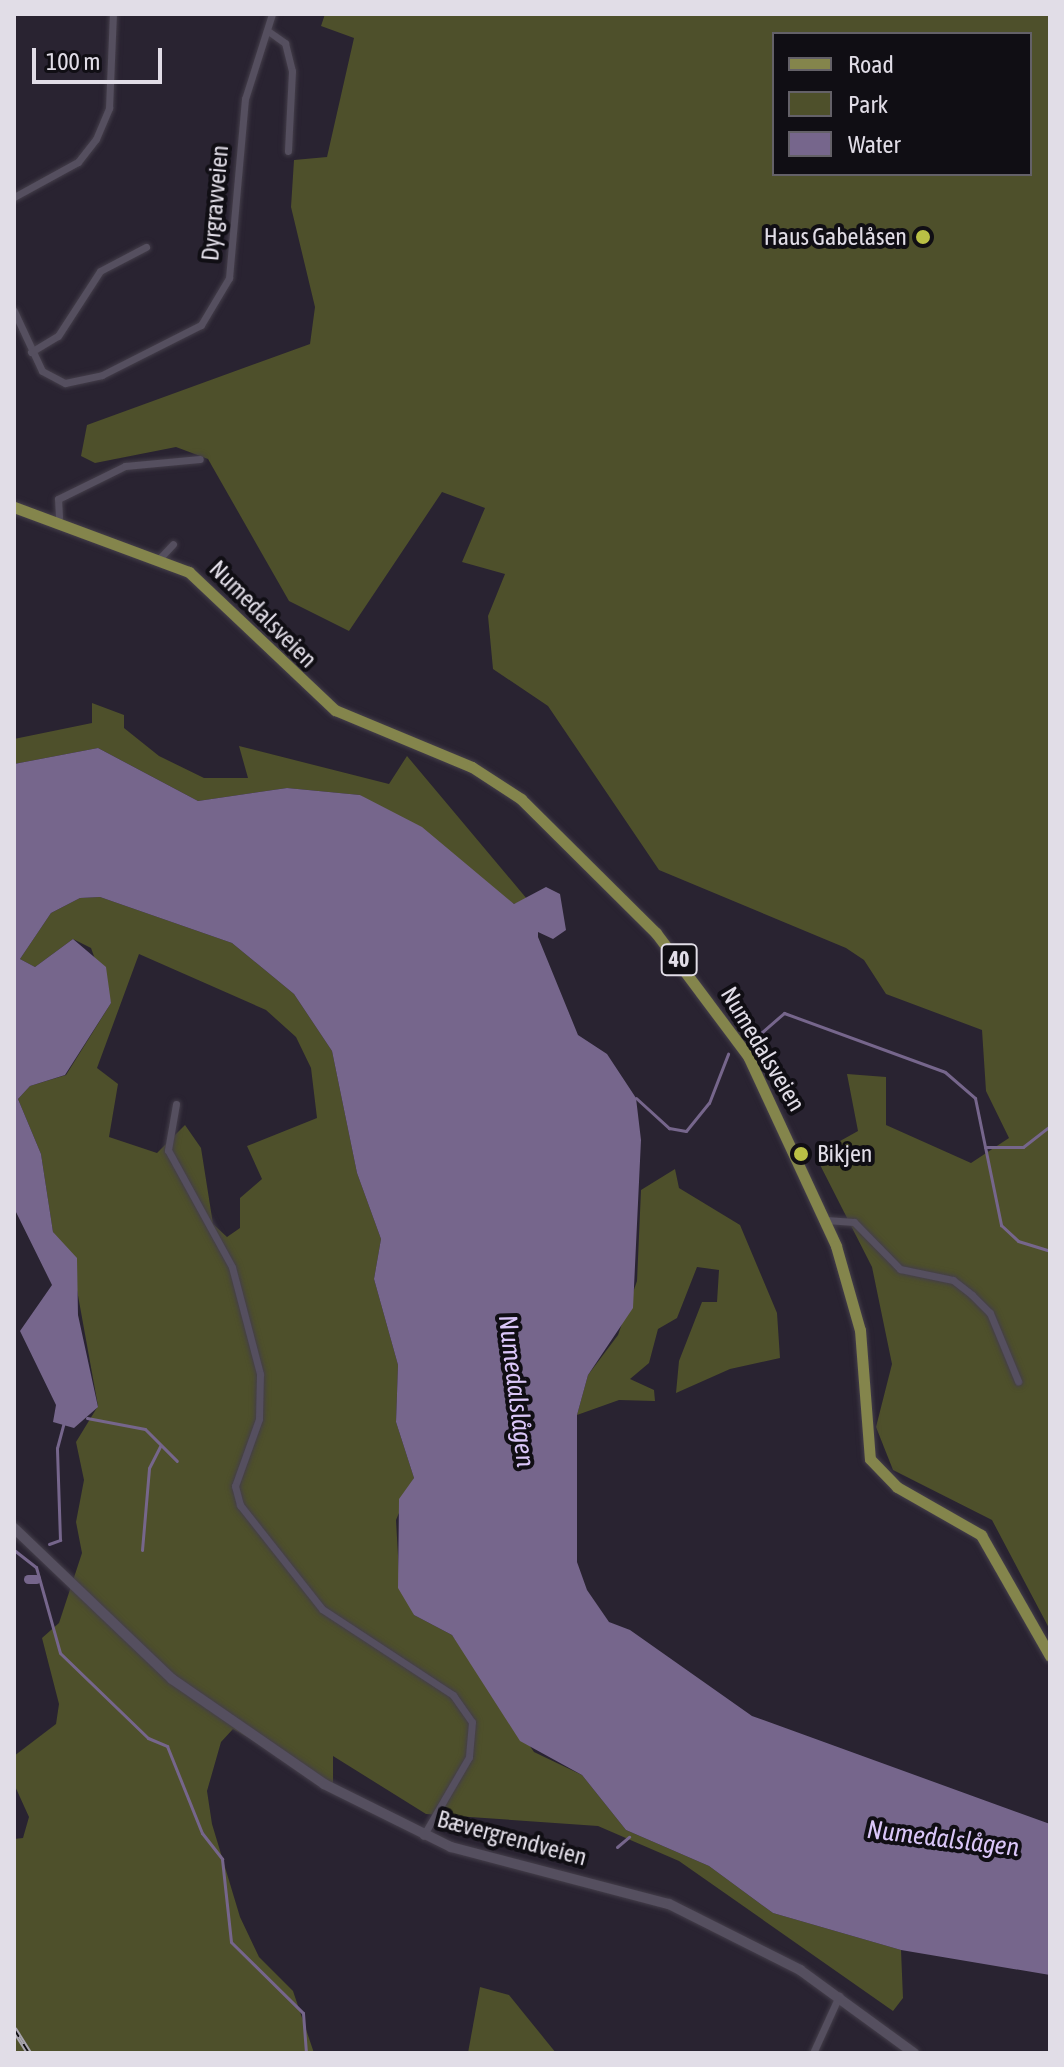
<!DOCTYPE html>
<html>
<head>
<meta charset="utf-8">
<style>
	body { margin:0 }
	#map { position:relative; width:1064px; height:2067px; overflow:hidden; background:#292331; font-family:"Asap Condensed",sans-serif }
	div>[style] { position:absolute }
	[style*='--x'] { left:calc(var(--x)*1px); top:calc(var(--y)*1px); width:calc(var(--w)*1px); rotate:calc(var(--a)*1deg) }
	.green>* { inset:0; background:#4e502b }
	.water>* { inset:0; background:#76668c }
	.stream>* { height:3px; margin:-1.5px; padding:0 1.5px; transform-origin:1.5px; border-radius:1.5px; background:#76668c }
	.canal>* { height:9px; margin:-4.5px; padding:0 4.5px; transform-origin:4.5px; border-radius:4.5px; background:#76668c }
	.roads { filter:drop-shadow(0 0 2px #443e4a) drop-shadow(0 0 2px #443e4a) }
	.minor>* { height:7px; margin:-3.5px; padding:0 3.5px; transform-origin:3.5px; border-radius:3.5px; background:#554f5f }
	.secondary>* { height:10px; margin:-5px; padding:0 5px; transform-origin:5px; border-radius:5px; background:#554f5f }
	.primary>* { height:11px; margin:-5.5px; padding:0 5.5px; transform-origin:5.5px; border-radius:5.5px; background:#84854c }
	.rail>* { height:6px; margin-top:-3px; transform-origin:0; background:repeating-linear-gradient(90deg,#100e14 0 9px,#a8a4af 0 18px); box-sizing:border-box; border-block:2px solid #a8a4af }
	.dots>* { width:22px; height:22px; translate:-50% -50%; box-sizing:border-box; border:4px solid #100e14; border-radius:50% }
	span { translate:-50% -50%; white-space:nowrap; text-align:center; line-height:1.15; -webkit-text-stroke:8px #100e14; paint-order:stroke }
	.shield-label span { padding:2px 6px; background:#100e14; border:2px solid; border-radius:6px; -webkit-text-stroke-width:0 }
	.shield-label { font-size:22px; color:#e1dde7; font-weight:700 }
	.street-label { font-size:24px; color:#e1dde7 }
	.poi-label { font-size:24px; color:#e1dde7 }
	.right { translate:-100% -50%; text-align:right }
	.left { translate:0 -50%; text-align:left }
	.water-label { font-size:26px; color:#dac6f8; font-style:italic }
	.frame { position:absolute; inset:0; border:16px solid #e1dde7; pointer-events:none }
	.legend { position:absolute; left:772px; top:32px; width:260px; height:144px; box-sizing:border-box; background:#100e14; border:2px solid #646168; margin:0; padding:10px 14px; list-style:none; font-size:24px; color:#e1dde7 }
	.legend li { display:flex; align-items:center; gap:16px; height:40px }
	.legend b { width:40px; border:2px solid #646168 }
	.scale { position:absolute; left:32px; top:48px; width:130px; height:36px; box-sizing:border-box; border:4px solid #e1dde7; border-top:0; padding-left:10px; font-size:24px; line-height:28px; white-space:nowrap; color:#e1dde7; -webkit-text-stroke:6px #100e14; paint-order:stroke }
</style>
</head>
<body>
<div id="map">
	<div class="green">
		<div style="clip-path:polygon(evenodd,325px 14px,1050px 14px,1050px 1630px,992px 1520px,893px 1470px,876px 1427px,892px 1364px,872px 1267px,815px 1155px,858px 1131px,847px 1074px,886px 1077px,886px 1125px,971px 1163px,1009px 1138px,986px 1091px,982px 1030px,886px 994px,864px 960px,846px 948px,659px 870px,548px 706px,493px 669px,488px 616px,505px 574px,462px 562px,485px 508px,442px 492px,349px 631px,289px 601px,208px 459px,176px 447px,95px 463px,81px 456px,87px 425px,310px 344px,315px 307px,291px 207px,294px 160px,327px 157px,354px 38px,321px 26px,325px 14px,774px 34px,1030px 34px,1030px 174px,774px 174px,774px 34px)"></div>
		<div style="clip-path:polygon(92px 703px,124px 715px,124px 728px,159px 756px,204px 778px,248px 778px,239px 746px,389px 784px,407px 756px,527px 899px,514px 904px,360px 795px,287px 788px,198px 801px,98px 748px,14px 764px,14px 739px,92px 723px)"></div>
		<div style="clip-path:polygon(evenodd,100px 897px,232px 943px,294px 994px,332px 1051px,357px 1173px,381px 1239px,374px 1279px,398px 1365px,396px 1422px,414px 1478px,396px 1520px,399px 1573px,414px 1615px,452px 1635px,534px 1752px,582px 1775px,626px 1830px,709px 1866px,773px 1913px,901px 1950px,903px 1998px,893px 2011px,679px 1861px,598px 1826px,426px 1814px,333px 1756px,333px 1786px,233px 1729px,221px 1742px,207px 1791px,212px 1824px,240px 1917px,259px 1957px,293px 1991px,314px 2053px,14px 2053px,14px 1839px,23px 1838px,29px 1817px,14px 1784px,14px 1756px,56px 1724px,59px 1704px,42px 1638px,59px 1623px,82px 1553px,76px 1522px,84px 1480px,76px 1442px,98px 1406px,77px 1290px,53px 1232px,41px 1154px,18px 1099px,30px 1086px,66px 1075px,111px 1003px,91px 948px,73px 939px,35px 967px,20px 959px,51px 913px,80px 898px,100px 897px,139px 954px,266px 1010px,296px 1037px,311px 1068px,317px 1118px,247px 1146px,262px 1179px,240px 1198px,240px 1228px,227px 1237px,213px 1224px,201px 1148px,185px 1125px,157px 1153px,109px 1137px,118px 1084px,97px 1068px,139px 954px)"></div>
		<div style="clip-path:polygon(675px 1169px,679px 1188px,740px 1225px,777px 1313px,780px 1358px,730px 1369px,676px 1393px,679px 1361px,702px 1302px,717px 1302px,719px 1270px,697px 1267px,677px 1318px,658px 1329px,649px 1363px,630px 1379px,654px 1390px,655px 1401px,619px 1400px,577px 1415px,588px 1375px,618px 1335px,637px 1281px,641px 1190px)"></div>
		<div style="clip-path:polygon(480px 1987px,509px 1995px,556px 2053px,468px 2053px)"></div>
	</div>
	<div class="water">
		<div style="clip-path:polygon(98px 748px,198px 801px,287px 788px,360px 795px,422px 827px,514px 904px,546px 887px,560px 894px,566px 930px,553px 939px,538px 932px,538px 937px,578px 1035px,607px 1054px,636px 1098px,641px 1140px,633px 1308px,588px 1375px,577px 1415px,577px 1562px,587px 1590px,609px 1622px,630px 1630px,752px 1716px,1050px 1824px,1050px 1975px,901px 1950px,773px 1913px,709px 1866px,626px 1830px,582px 1775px,520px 1741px,452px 1635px,414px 1615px,398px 1588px,399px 1499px,414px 1478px,396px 1422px,398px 1365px,374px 1279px,381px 1239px,357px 1173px,332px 1051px,294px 994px,232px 943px,100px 897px,80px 898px,51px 913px,20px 959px,35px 967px,73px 939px,106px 967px,111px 1003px,65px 1075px,30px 1086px,18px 1099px,41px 1154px,53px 1232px,77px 1258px,78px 1315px,98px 1407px,74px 1428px,53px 1422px,56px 1405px,20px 1331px,52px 1285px,14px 1208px,14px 764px)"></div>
	</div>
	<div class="stream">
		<div style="--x:754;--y:1039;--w:40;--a:-41"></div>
		<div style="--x:784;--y:1013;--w:171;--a:20.1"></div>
		<div style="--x:945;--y:1072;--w:40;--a:41"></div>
		<div style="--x:975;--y:1098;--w:130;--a:78.4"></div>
		<div style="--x:1001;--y:1225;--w:23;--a:43"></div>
		<div style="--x:1018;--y:1241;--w:34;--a:17"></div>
		<div style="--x:636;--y:1098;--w:45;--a:42.3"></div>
		<div style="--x:669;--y:1128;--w:17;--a:10"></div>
		<div style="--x:686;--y:1131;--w:36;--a:-51"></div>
		<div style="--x:709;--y:1103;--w:53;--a:-68.8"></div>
		<div style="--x:985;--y:1147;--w:38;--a:0"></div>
		<div style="--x:1023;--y:1147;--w:34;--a:-38"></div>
		<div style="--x:87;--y:1418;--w:59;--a:10.7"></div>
		<div style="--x:145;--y:1429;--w:45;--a:45"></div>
		<div style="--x:14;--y:1538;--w:11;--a:90"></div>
		<div style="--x:49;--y:1544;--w:12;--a:-20"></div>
		<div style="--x:60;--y:1540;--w:92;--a:-91.9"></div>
		<div style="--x:57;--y:1448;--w:28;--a:-75"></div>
		<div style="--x:14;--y:1550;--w:28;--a:38"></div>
		<div style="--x:36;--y:1567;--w:89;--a:74.4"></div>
		<div style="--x:60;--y:1653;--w:122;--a:44"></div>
		<div style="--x:148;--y:1738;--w:21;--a:23"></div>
		<div style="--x:167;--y:1746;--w:94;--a:68.1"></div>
		<div style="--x:202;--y:1833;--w:33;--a:52"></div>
		<div style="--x:222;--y:1859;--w:83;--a:83.8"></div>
		<div style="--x:231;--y:1942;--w:101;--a:44.6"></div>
		<div style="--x:303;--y:2013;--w:40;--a:85.7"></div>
		<div style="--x:142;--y:1550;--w:82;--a:-85.1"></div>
		<div style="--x:149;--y:1468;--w:25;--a:-63"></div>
		<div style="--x:617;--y:1847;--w:16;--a:-40"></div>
	</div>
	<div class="canal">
		<div style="--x:28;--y:1579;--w:8;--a:0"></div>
	</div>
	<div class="roads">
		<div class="minor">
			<div style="--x:268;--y:31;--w:21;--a:35"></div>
			<div style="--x:285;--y:43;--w:29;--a:76"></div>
			<div style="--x:292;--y:71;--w:80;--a:92.9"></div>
			<div style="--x:14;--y:197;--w:73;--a:-28.7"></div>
			<div style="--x:78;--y:162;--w:29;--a:-52"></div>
			<div style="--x:96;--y:139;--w:34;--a:-67"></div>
			<div style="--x:109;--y:108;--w:94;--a:-87.6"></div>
			<div style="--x:14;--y:311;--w:66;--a:65"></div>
			<div style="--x:42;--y:371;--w:26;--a:28"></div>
			<div style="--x:65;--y:383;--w:38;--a:-12"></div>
			<div style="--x:102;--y:375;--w:111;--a:-26.8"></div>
			<div style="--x:201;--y:325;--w:55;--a:-59.2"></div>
			<div style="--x:229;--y:278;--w:180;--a:-84.9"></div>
			<div style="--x:245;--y:99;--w:89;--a:-72.4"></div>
			<div style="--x:31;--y:352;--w:31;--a:-31"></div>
			<div style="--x:58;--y:336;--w:77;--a:-57.1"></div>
			<div style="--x:100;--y:271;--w:52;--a:-27.6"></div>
			<div style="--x:59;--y:517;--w:18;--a:-93"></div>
			<div style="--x:58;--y:499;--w:75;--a:-26.2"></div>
			<div style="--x:125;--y:466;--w:75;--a:-5.3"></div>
			<div style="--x:160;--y:558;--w:19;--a:-47"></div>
			<div style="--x:176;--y:1104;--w:47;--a:99.9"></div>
			<div style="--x:168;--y:1150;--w:133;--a:61.3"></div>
			<div style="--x:232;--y:1267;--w:111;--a:75.3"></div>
			<div style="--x:260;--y:1374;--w:45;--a:91.3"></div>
			<div style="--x:259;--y:1419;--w:71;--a:109.7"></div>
			<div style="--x:235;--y:1486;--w:20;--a:75"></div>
			<div style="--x:240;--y:1505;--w:132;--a:51.7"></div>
			<div style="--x:322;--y:1609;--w:157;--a:33.3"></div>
			<div style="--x:453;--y:1695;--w:33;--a:55"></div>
			<div style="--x:472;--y:1722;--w:35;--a:95"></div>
			<div style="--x:469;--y:1757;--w:91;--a:120.2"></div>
			<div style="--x:826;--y:1220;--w:28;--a:4"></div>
			<div style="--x:854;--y:1222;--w:66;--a:45.6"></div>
			<div style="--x:900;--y:1269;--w:54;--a:11.7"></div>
			<div style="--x:953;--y:1280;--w:24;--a:38"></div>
			<div style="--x:972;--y:1295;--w:25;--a:45"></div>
			<div style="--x:990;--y:1313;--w:74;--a:67.6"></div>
			<div style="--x:813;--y:2053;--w:63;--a:-65.5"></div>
		</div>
		<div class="secondary">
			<div style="--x:14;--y:1528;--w:219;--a:43.7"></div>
			<div style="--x:172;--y:1679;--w:185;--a:34.6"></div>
			<div style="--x:324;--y:1784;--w:142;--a:26.4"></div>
			<div style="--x:451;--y:1847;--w:225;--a:14.7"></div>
			<div style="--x:669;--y:1904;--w:147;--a:26.7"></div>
			<div style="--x:800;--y:1970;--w:141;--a:36.1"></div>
		</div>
		<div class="primary">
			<div style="--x:14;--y:507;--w:187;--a:20.4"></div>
			<div style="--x:189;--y:572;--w:201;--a:43.4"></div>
			<div style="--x:335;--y:710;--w:148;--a:22.6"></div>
			<div style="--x:472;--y:767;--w:59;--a:33.1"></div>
			<div style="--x:521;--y:799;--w:190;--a:44.8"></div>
			<div style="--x:656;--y:933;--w:154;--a:53.2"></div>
			<div style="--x:748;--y:1056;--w:209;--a:65.1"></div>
			<div style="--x:836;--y:1246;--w:87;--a:74.1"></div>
			<div style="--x:860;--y:1330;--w:129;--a:85.6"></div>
			<div style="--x:870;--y:1459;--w:39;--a:46"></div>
			<div style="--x:897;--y:1487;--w:97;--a:29.7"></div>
			<div style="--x:981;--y:1535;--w:139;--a:60.3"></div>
		</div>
	</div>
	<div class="rail">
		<div style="--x:14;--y:2029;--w:28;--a:58"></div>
	</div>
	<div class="dots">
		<div style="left:923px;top:237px;background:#bac045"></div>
		<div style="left:801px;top:1154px;background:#bac045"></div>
	</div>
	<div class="shield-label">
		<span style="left:679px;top:960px">40</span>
	</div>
	<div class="street-label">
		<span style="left:215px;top:203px;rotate:-85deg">Dyrgravveien</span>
		<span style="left:263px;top:614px;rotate:45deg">Numedalsveien</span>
		<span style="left:763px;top:1049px;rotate:59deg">Numedalsveien</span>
		<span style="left:512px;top:1838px;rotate:15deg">Bævergrendveien</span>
	</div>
	<div class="poi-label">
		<span class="right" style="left:907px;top:237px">Haus Gabelåsen</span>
		<span class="left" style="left:817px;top:1154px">Bikjen</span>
	</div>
	<div class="water-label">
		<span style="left:516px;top:1391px;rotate:83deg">Numedalslågen</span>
		<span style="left:943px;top:1839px;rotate:7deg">Numedalslågen</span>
	</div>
	<div class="frame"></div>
	<ul class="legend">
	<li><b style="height:10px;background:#84854c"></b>Road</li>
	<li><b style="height:22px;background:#4e502b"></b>Park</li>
	<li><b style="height:22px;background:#76668c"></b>Water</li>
	</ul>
	<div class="scale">100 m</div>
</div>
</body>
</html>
